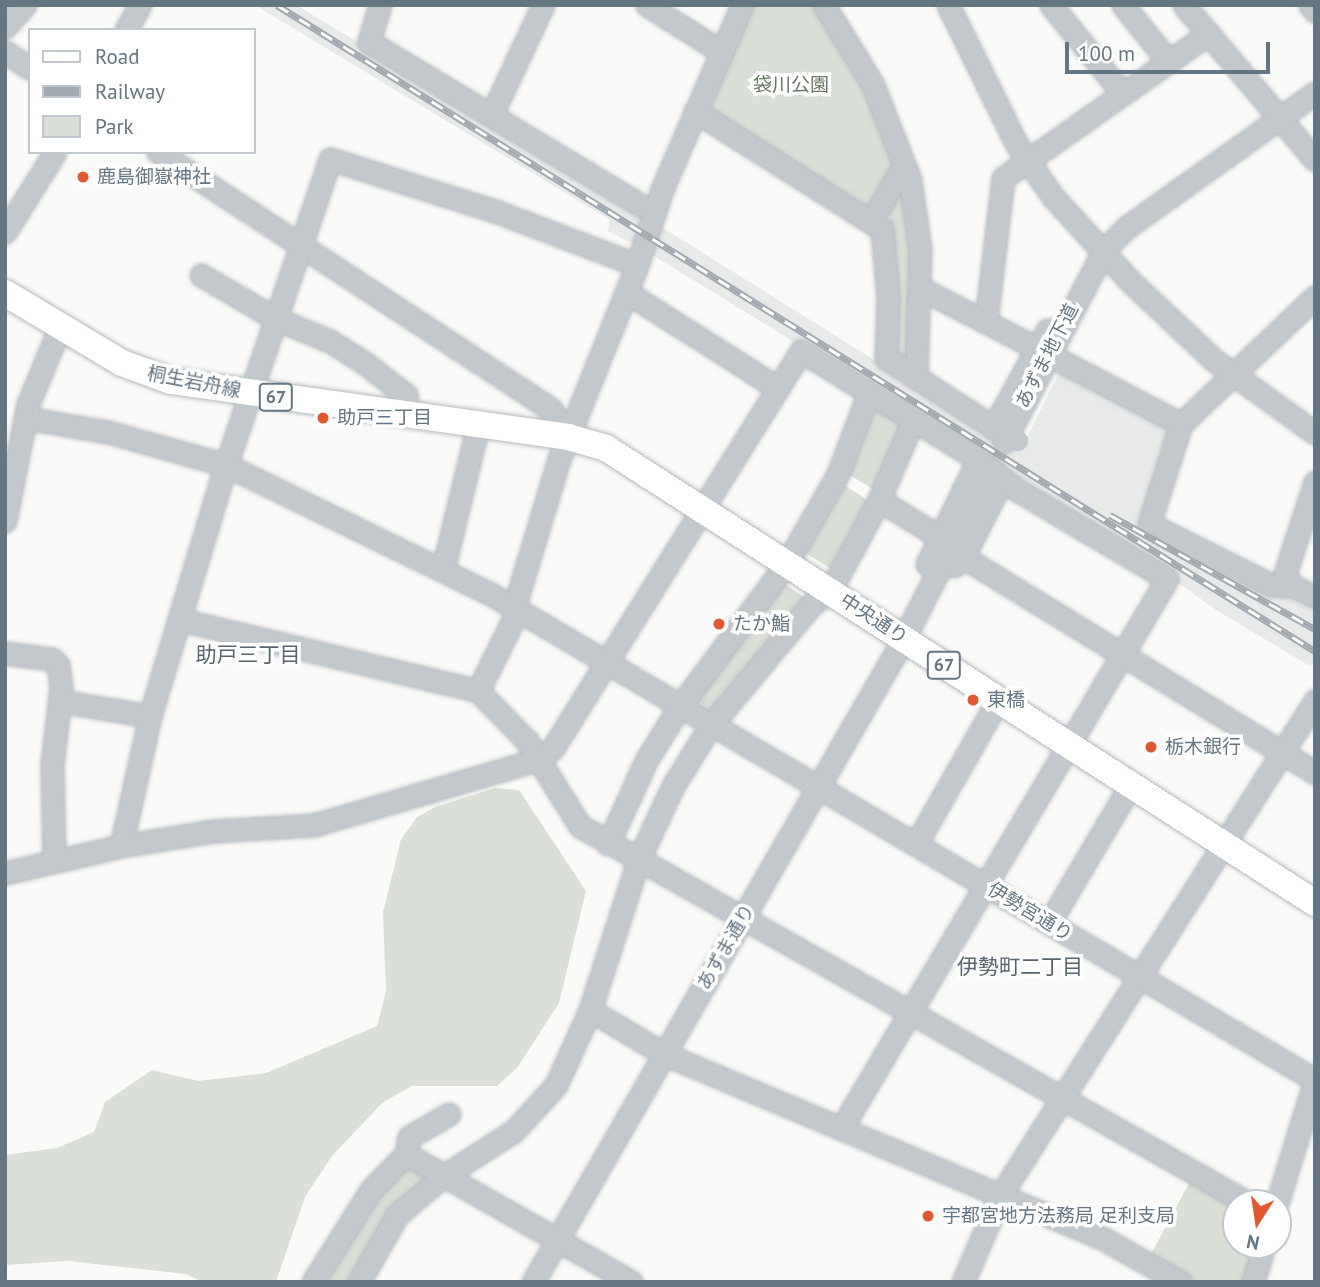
<!DOCTYPE html>
<html>
<head>
<meta charset="utf-8">
<style>
	body { margin:0 }
	#map { position:relative; width:1320px; height:1287px; overflow:hidden; background:#fafaf8; font-family:"PT Sans","Noto Sans JP",sans-serif }
	div>[style] { position:absolute }
	[style*='--x'] { left:calc(var(--x)*1px); top:calc(var(--y)*1px); width:calc(var(--w)*1px); rotate:calc(var(--a)*1deg) }
	.built>* { inset:0; background:#e8e9e9 }
	.green>* { inset:0; background:#dadfd7; transform-origin:0 0 }
	.minor-tunnel>* { height:21px; margin-top:-10.5px; transform-origin:0; background:repeating-linear-gradient(90deg,#d5d9db 0 21px,transparent 0 31px) }
	.roads { filter:drop-shadow(0 0 2px #b5babe) drop-shadow(0 0 2px #b5babe) }
	.minor>* { height:21px; margin:-10.5px; padding:0 10.5px; transform-origin:10.5px; border-radius:10.5px; background:#c3c8cc }
	.major>* { height:26px; margin:-13px; padding:0 13px; transform-origin:13px; border-radius:13px; background:#fff }
	.rail>* { height:7px; margin-top:-3.5px; transform-origin:0; background:repeating-linear-gradient(90deg,#fff 0 13px,#a2aab0 0 26px); box-sizing:border-box; border-block:2px solid #a2aab0 }
	.minor-bridge>* { height:21px; margin:-10.5px; padding:0 10.5px; transform-origin:10.5px; border-radius:10.5px; background:#c3c8cc }
	.dots>* { width:19px; height:19px; translate:-50% -50%; box-sizing:border-box; border:4px solid #fff; border-radius:50% }
	span { translate:-50% -50%; white-space:nowrap; text-align:center; line-height:1.15; -webkit-text-stroke:7px #fff; paint-order:stroke }
	.shield-label span { padding:2px 5px; background:#fff; border:2px solid; border-radius:5px; -webkit-text-stroke-width:0 }
	.shield-label { font-size:18px; color:#657683; font-weight:700 }
	.park-label { font-size:19px; color:#687a64 }
	.poi-label { font-size:19px; color:#657683 }
	.left { translate:0 -50%; text-align:left }
	.street-label { font-size:19px; color:#657683 }
	.neighbourhood-label { font-size:21px; color:#57646e }
	.frame { position:absolute; inset:0; border:7px solid #657683; pointer-events:none }
	.legend { position:absolute; left:28px; top:28px; width:228px; height:126px; box-sizing:border-box; background:#fff; border:2px solid #c1c8cd; margin:0; padding:9px 12px; list-style:none; font-size:21px; color:#657683 }
	.legend li { display:flex; align-items:center; gap:14px; height:35px }
	.legend b { width:35px; border:2px solid #c1c8cd }
	.north { position:absolute; left:1222px; top:1189px; width:70px; height:70px; box-sizing:border-box; background:#fff; border:2px solid #c1c8cd; border-radius:50%; rotate:192deg; font-size:19px; font-weight:700; line-height:28px; text-align:center; color:#657683 }
	.north::after { content:''; display:block; margin:auto; width:24px; height:32px; background:#e4572e; clip-path:polygon(50% 0,100% 100%,50% 72%,0 100%) }
	.scale { position:absolute; left:1065px; top:42px; width:205px; height:32px; box-sizing:border-box; border:4px solid #657683; border-top:0; padding-left:9px; font-size:21px; line-height:24px; white-space:nowrap; color:#657683; -webkit-text-stroke:5px #fff; paint-order:stroke }
</style>
</head>
<body>
<div id="map">
	<div class="built">
		<div style="clip-path:polygon(255px 5px,296px 5px,648px 216px,635px 245px,608px 231px,610px 220px)"></div>
		<div style="clip-path:polygon(660px 226px,1020px 451px,1060px 371px,1172px 424px,1140px 523px,1315px 613px,1315px 662px,1310px 666px,1219px 612px,1137px 553px,651px 254px)"></div>
	</div>
	<div class="green">
		<div style="clip-path:polygon(751px 5px,818px 5px,867px 89px,896px 165px,872px 207px,864px 207px,709px 112px)"></div>
		<div style="clip-path:polygon(901px 181px,914px 219px,913px 363px,893px 357px,893px 245px,888px 209px)"></div>
		<div style="clip-path:polygon(869px 405px,902px 421px,876px 491px,843px 471px)"></div>
		<div style="left:839px;top:482px;width:38px;height:78px;rotate:32deg"></div>
		<div style="clip-path:polygon(779px 580px,805px 598px,711px 709px,692px 698px)"></div>
		<div style="clip-path:polygon(495px 788px,519px 790px,586px 891px,559px 1003px,517px 1068px,497px 1086px,412px 1086px,382px 1103px,332px 1156px,305px 1197px,276px 1282px,202px 1282px,186px 1274px,68px 1261px,5px 1265px,5px 1155px,57px 1148px,94px 1132px,105px 1102px,152px 1070px,198px 1081px,266px 1073px,377px 1026px,386px 991px,383px 912px,401px 839px,417px 817px,435px 807px)"></div>
		<div style="clip-path:polygon(408px 1166px,423px 1174px,423px 1182px,353px 1282px,320px 1282px,358px 1216px)"></div>
		<div style="clip-path:polygon(1192px 1178px,1236px 1203px,1236px 1245px,1257px 1245px,1247px 1282px,1195px 1282px,1150px 1256px)"></div>
	</div>
	<div class="minor-tunnel">
		<div style="--x:988;--y:474;--w:36;--a:-63"></div>
	</div>
	<div class="roads">
		<div class="minor">
			<div style="--x:380;--y:5;--w:39;--a:107"></div>
			<div style="--x:369;--y:42;--w:316;--a:31"></div>
			<div style="--x:647;--y:5;--w:89;--a:32.1"></div>
			<div style="--x:824;--y:5;--w:94;--a:58.5"></div>
			<div style="--x:873;--y:85;--w:102;--a:68.7"></div>
			<div style="--x:910;--y:180;--w:70;--a:81.8"></div>
			<div style="--x:920;--y:249;--w:129;--a:91.8"></div>
			<div style="--x:948;--y:5;--w:154;--a:63.8"></div>
			<div style="--x:1016;--y:143;--w:65;--a:55.6"></div>
			<div style="--x:1053;--y:197;--w:113;--a:47.5"></div>
			<div style="--x:1129;--y:280;--w:118;--a:43.3"></div>
			<div style="--x:1215;--y:361;--w:123;--a:35.8"></div>
			<div style="--x:1051;--y:5;--w:114;--a:51"></div>
			<div style="--x:1123;--y:5;--w:72;--a:51.2"></div>
			<div style="--x:1184;--y:5;--w:203;--a:49.8"></div>
			<div style="--x:1310;--y:5;--w:8;--a:50"></div>
			<div style="--x:5;--y:27;--w:30;--a:-48"></div>
			<div style="--x:126;--y:30;--w:29;--a:-61"></div>
			<div style="--x:5;--y:52;--w:30;--a:33"></div>
			<div style="--x:695;--y:111;--w:221;--a:32.3"></div>
			<div style="--x:882;--y:229;--w:68;--a:85"></div>
			<div style="--x:888;--y:297;--w:61;--a:91.9"></div>
			<div style="--x:886;--y:358;--w:131;--a:32.8"></div>
			<div style="--x:491;--y:116;--w:123;--a:-64.9"></div>
			<div style="--x:158;--y:152;--w:470;--a:33.2"></div>
			<div style="--x:551;--y:409;--w:33;--a:59"></div>
			<div style="--x:872;--y:220;--w:52;--a:-60"></div>
			<div style="--x:898;--y:175;--w:10;--a:-37"></div>
			<div style="--x:5;--y:232;--w:94;--a:-58"></div>
			<div style="--x:201;--y:275;--w:87;--a:30.4"></div>
			<div style="--x:276;--y:319;--w:58;--a:22.2"></div>
			<div style="--x:330;--y:341;--w:43;--a:32.6"></div>
			<div style="--x:366;--y:364;--w:51;--a:37.8"></div>
			<div style="--x:406;--y:395;--w:21;--a:85"></div>
			<div style="--x:920;--y:288;--w:131;--a:27.3"></div>
			<div style="--x:626;--y:292;--w:180;--a:32.3"></div>
			<div style="--x:986;--y:321;--w:144;--a:-83.2"></div>
			<div style="--x:1003;--y:178;--w:251;--a:-35.1"></div>
			<div style="--x:1059;--y:360;--w:138;--a:27.7"></div>
			<div style="--x:25;--y:418;--w:84;--a:9.6"></div>
			<div style="--x:108;--y:432;--w:123;--a:15.6"></div>
			<div style="--x:226;--y:465;--w:292;--a:26"></div>
			<div style="--x:489;--y:593;--w:959;--a:30.52"></div>
			<div style="--x:993;--y:428;--w:112;--a:-61.1"></div>
			<div style="--x:1004;--y:442;--w:216;--a:-62.5"></div>
			<div style="--x:1104;--y:250;--w:33;--a:-45"></div>
			<div style="--x:1127;--y:227;--w:231;--a:-35.5"></div>
			<div style="--x:1315;--y:482;--w:97;--a:108.1"></div>
			<div style="--x:1285;--y:574;--w:14;--a:60"></div>
			<div style="--x:1292;--y:586;--w:25;--a:26"></div>
			<div style="--x:879;--y:500;--w:69;--a:31.4"></div>
			<div style="--x:5;--y:521;--w:119;--a:-78.9"></div>
			<div style="--x:28;--y:404;--w:83;--a:-67.4"></div>
			<div style="--x:963;--y:557;--w:413;--a:31.5"></div>
			<div style="--x:927;--y:564;--w:114;--a:-63.9"></div>
			<div style="--x:954;--y:566;--w:13;--a:-45"></div>
			<div style="--x:963;--y:557;--w:88;--a:-62.9"></div>
			<div style="--x:443;--y:569;--w:148;--a:-76.3"></div>
			<div style="--x:1292;--y:586;--w:21;--a:-177"></div>
			<div style="--x:1271;--y:585;--w:136;--a:-153.4"></div>
			<div style="--x:1149;--y:524;--w:105;--a:-72.3"></div>
			<div style="--x:1181;--y:424;--w:185;--a:-43.5"></div>
			<div style="--x:514;--y:608;--w:152;--a:-73.2"></div>
			<div style="--x:558;--y:462;--w:212;--a:-68.1"></div>
			<div style="--x:637;--y:265;--w:82;--a:-71.6"></div>
			<div style="--x:663;--y:187;--w:198;--a:-66.5"></div>
			<div style="--x:518;--y:610;--w:90;--a:116.3"></div>
			<div style="--x:478;--y:691;--w:70;--a:45.6"></div>
			<div style="--x:527;--y:741;--w:100;--a:58.1"></div>
			<div style="--x:580;--y:826;--w:767;--a:29.44"></div>
			<div style="--x:181;--y:620;--w:305;--a:13.4"></div>
			<div style="--x:5;--y:653;--w:47;--a:7.3"></div>
			<div style="--x:52;--y:659;--w:8;--a:45"></div>
			<div style="--x:58;--y:665;--w:22;--a:82"></div>
			<div style="--x:61;--y:687;--w:79;--a:96.6"></div>
			<div style="--x:52;--y:765;--w:95;--a:88.8"></div>
			<div style="--x:60;--y:701;--w:91;--a:9.5"></div>
			<div style="--x:608;--y:844;--w:94;--a:-65.4"></div>
			<div style="--x:647;--y:759;--w:62;--a:-58.1"></div>
			<div style="--x:680;--y:706;--w:179;--a:-53.2"></div>
			<div style="--x:787;--y:563;--w:103;--a:-60.2"></div>
			<div style="--x:838;--y:474;--w:85;--a:-69.2"></div>
			<div style="--x:916;--y:844;--w:166;--a:-60.3"></div>
			<div style="--x:121;--y:846;--w:133;--a:-77.4"></div>
			<div style="--x:150;--y:716;--w:262;--a:-73.2"></div>
			<div style="--x:226;--y:465;--w:323;--a:-71.2"></div>
			<div style="--x:330;--y:159;--w:173;--a:17.5"></div>
			<div style="--x:495;--y:211;--w:152;--a:20.8"></div>
			<div style="--x:5;--y:873;--w:119;--a:-13.1"></div>
			<div style="--x:121;--y:846;--w:94;--a:-9.2"></div>
			<div style="--x:214;--y:831;--w:100;--a:-3.4"></div>
			<div style="--x:314;--y:825;--w:235;--a:-16.3"></div>
			<div style="--x:540;--y:759;--w:17;--a:-40"></div>
			<div style="--x:553;--y:748;--w:468;--a:-58"></div>
			<div style="--x:801;--y:351;--w:199;--a:31.5"></div>
			<div style="--x:971;--y:455;--w:60;--a:36.9"></div>
			<div style="--x:1019;--y:491;--w:172;--a:30.7"></div>
			<div style="--x:1167;--y:579;--w:639;--a:120.66"></div>
			<div style="--x:1049;--y:923;--w:159;--a:-59.4"></div>
			<div style="--x:590;--y:1010;--w:86;--a:30.7"></div>
			<div style="--x:664;--y:1054;--w:475;--a:22.8"></div>
			<div style="--x:1102;--y:1238;--w:90;--a:29.4"></div>
			<div style="--x:406;--y:1154;--w:259;--a:29.6"></div>
			<div style="--x:1277;--y:1203;--w:129;--a:-72.8"></div>
			<div style="--x:313;--y:1282;--w:109;--a:-57.8"></div>
			<div style="--x:371;--y:1190;--w:50;--a:-45.8"></div>
			<div style="--x:406;--y:1154;--w:17;--a:-80"></div>
			<div style="--x:409;--y:1137;--w:46;--a:-29.9"></div>
			<div style="--x:359;--y:1282;--w:77;--a:-60.4"></div>
			<div style="--x:397;--y:1215;--w:59;--a:-40.2"></div>
			<div style="--x:442;--y:1177;--w:85;--a:-32.6"></div>
			<div style="--x:514;--y:1131;--w:62;--a:-47.6"></div>
			<div style="--x:556;--y:1085;--w:82;--a:-65.6"></div>
			<div style="--x:590;--y:1010;--w:157;--a:-72.1"></div>
			<div style="--x:638;--y:861;--w:83;--a:-65"></div>
			<div style="--x:673;--y:786;--w:72;--a:-58.1"></div>
			<div style="--x:711;--y:725;--w:155;--a:-50.2"></div>
			<div style="--x:810;--y:606;--w:25;--a:-37"></div>
			<div style="--x:830;--y:591;--w:103;--a:-61.7"></div>
			<div style="--x:879;--y:500;--w:84;--a:-66.8"></div>
			<div style="--x:533;--y:1282;--w:743;--a:-60.05"></div>
			<div style="--x:904;--y:638;--w:184;--a:-62.9"></div>
			<div style="--x:963;--y:1282;--w:94;--a:-66.7"></div>
			<div style="--x:1000;--y:1196;--w:587;--a:-57.53"></div>
			<div style="--x:1253;--y:1282;--w:39;--a:-73"></div>
		</div>
		<div class="major">
			<div style="--x:5;--y:293;--w:136;--a:30.9"></div>
			<div style="--x:122;--y:363;--w:52;--a:20.2"></div>
			<div style="--x:171;--y:381;--w:401;--a:8"></div>
			<div style="--x:568;--y:437;--w:40;--a:16"></div>
			<div style="--x:606;--y:448;--w:842;--a:32.69"></div>
		</div>
	</div>
	<div class="rail">
		<div style="--x:277;--y:5;--w:1223;--a:31.9"></div>
		<div style="--x:1110;--y:515;--w:235;--a:29.1"></div>
	</div>
	<div class="minor-bridge">
		<div style="--x:996;--y:429;--w:24;--a:28"></div>
	</div>
	<div class="dots">
		<div style="left:83px;top:177px;background:#e4572e"></div>
		<div style="left:323px;top:418px;background:#e4572e"></div>
		<div style="left:719px;top:624px;background:#e4572e"></div>
		<div style="left:973px;top:700px;background:#e4572e"></div>
		<div style="left:1151px;top:747px;background:#e4572e"></div>
		<div style="left:928px;top:1216px;background:#e4572e"></div>
	</div>
	<div class="shield-label">
		<span style="left:276px;top:397px">67</span>
		<span style="left:944px;top:665px">67</span>
	</div>
	<div class="park-label">
		<span style="left:791px;top:85px">袋川公園</span>
	</div>
	<div class="poi-label">
		<span class="left" style="left:97px;top:177px">鹿島御嶽神社</span>
		<span class="left" style="left:337px;top:418px">助戸三丁目</span>
		<span class="left" style="left:733px;top:624px">たか鮨</span>
		<span class="left" style="left:987px;top:700px">東橋</span>
		<span class="left" style="left:1165px;top:747px">栃木銀行</span>
		<span class="left" style="left:942px;top:1216px">宇都宮地方法務局 足利支局</span>
	</div>
	<div class="street-label">
		<span style="left:1047px;top:356px;rotate:-63deg">あずま地下道</span>
		<span style="left:194px;top:382px;rotate:11deg">桐生岩舟線</span>
		<span style="left:874px;top:619px;rotate:33deg">中央通り</span>
		<span style="left:1030px;top:912px;rotate:31deg">伊勢宮通り</span>
		<span style="left:726px;top:947px;rotate:-60deg">あずま通り</span>
	</div>
	<div class="neighbourhood-label">
		<span style="left:248px;top:655px">助戸三丁目</span>
		<span style="left:1020px;top:967px">伊勢町二丁目</span>
	</div>
	<div class="frame"></div>
	<ul class="legend">
	<li><b style="height:9px;background:#fff"></b>Road</li>
	<li><b style="height:9px;background:#a2aab0"></b>Railway</li>
	<li><b style="height:19px;background:#dadfd7"></b>Park</li>
	</ul>
	<div class="north">N</div>
	<div class="scale">100 m</div>
</div>
</body>
</html>
